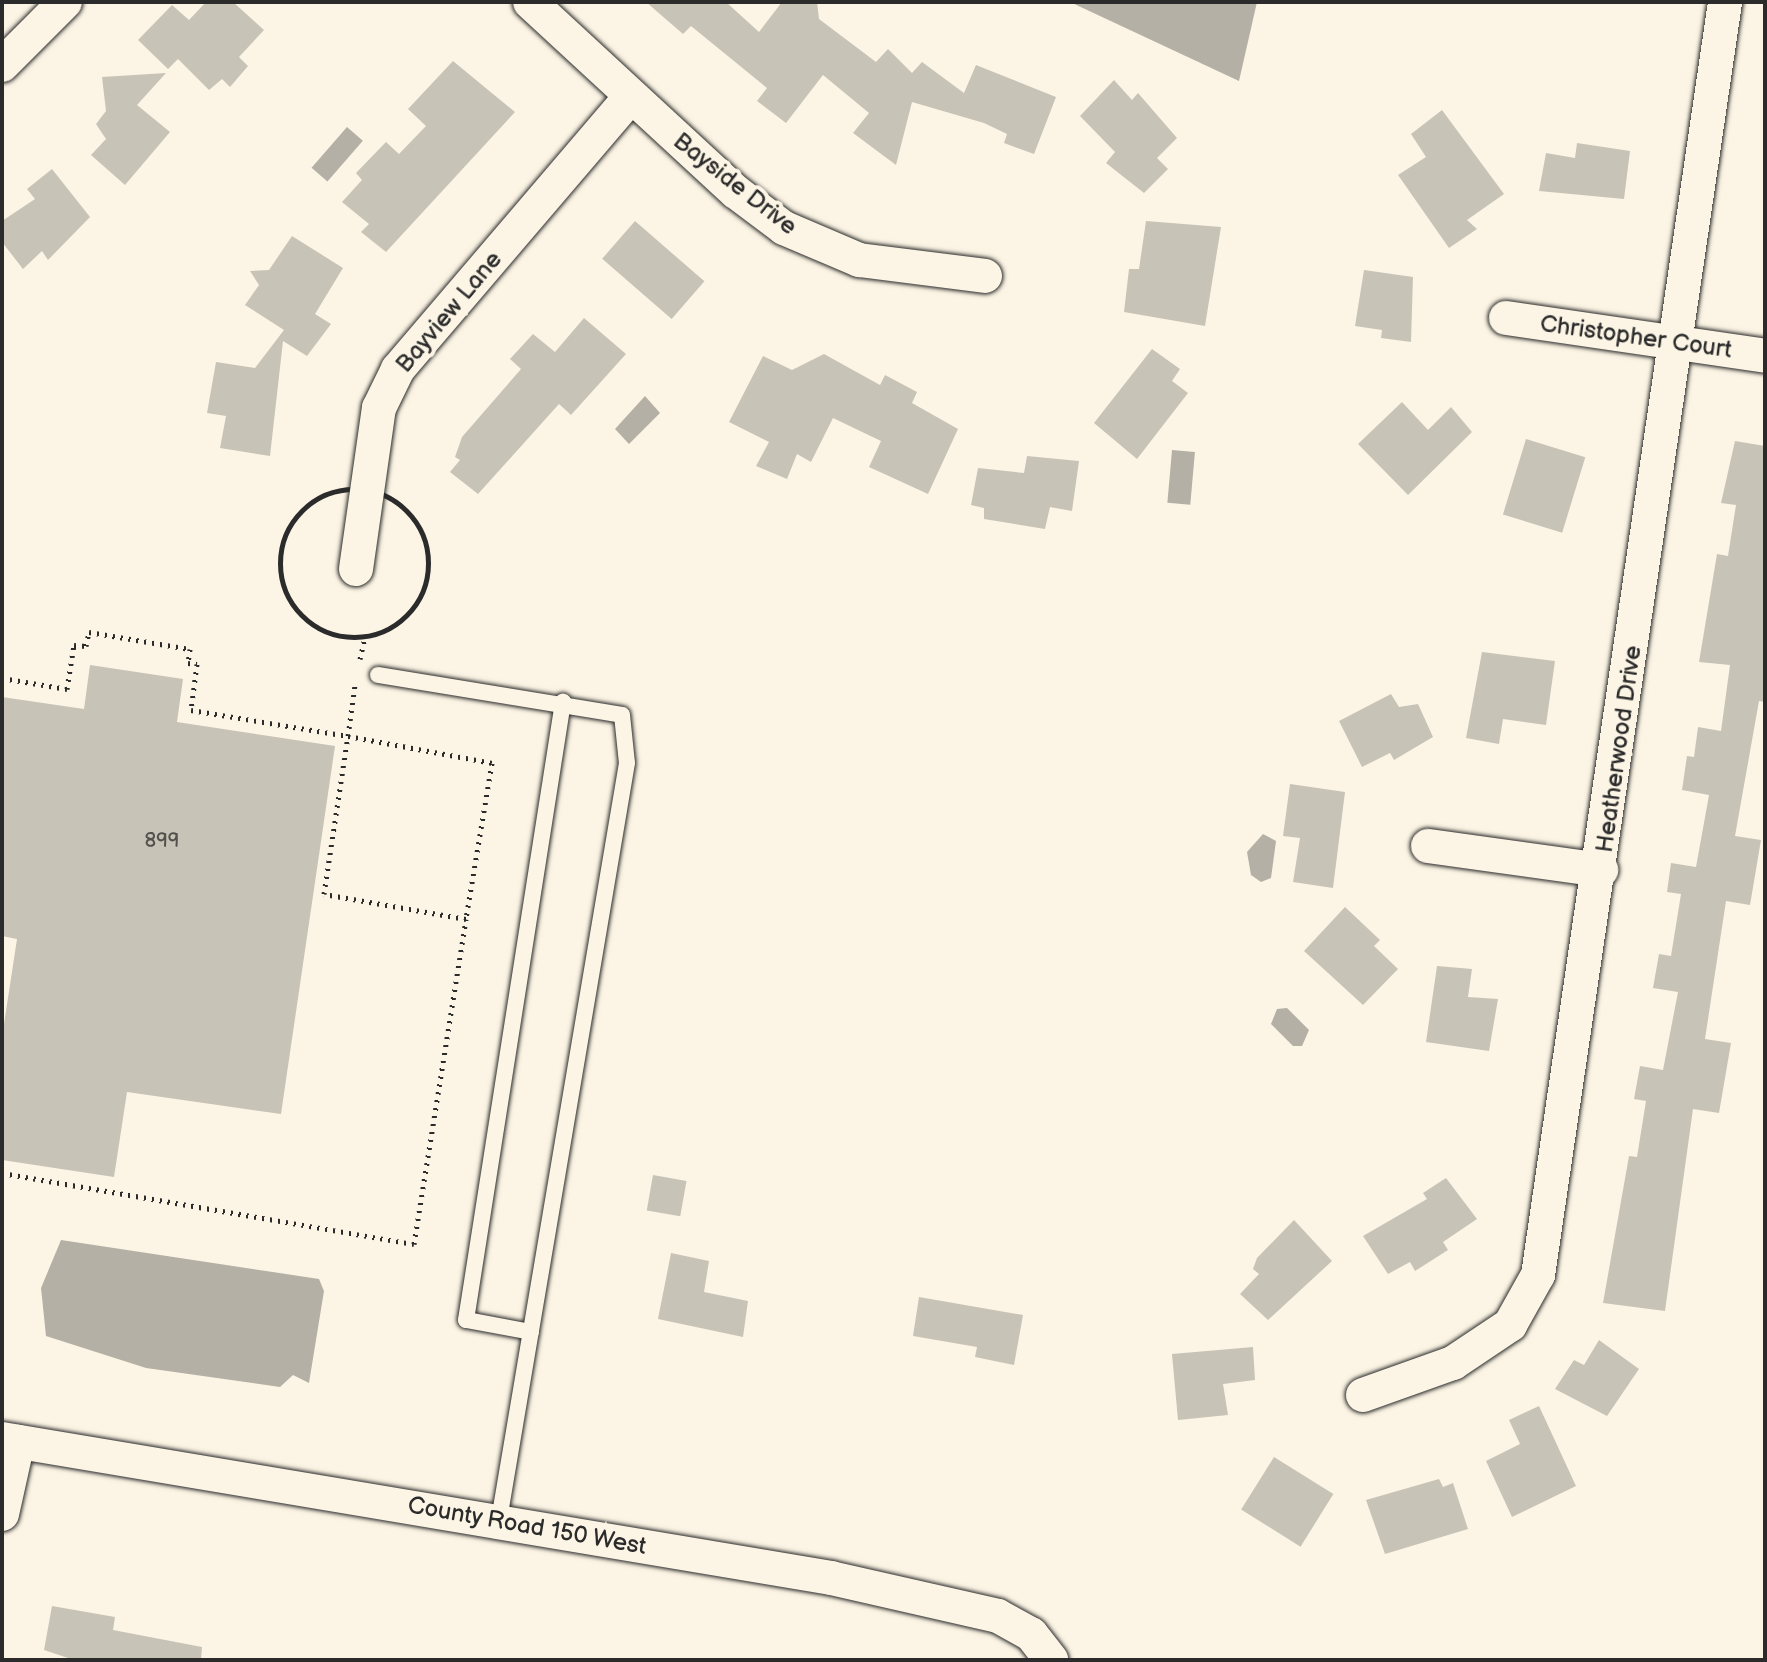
<!DOCTYPE html>
<html>
<head>
<meta charset="utf-8">
<style>
	body { margin:0 }
	#map { position:relative; width:1767px; height:1662px; overflow:hidden; background:#fcf5e5; font-family:"Balsamiq Sans",sans-serif }
	div>[style] { position:absolute }
	[style*='--x'] { left:calc(var(--x)*1px); top:calc(var(--y)*1px); width:calc(var(--w)*1px); rotate:calc(var(--a)*1deg) }
	.water>* { inset:0; background:#b4b0a5; transform-origin:0 0 }
	.building>* { inset:0; background:#c8c3b7; transform-origin:0 0 }
	.path>* { height:5px; margin-top:-2.5px; transform-origin:0; background:repeating-linear-gradient(90deg,#2b2b2b 0 2px,transparent 0 8px) }
	.path>.ring { margin:-2.5px; padding:0; box-sizing:content-box; background:none; border:5px solid #2b2b2b; border-radius:50% }
	.roads { filter:drop-shadow(0 0 2px #2b2b2b) drop-shadow(0 0 2px #2b2b2b) }
	.lane>* { height:16px; margin:-8px; padding:0 8px; transform-origin:8px; border-radius:8px; background:#fcf5e5 }
	.street>* { height:34px; margin:-17px; padding:0 17px; transform-origin:17px; border-radius:17px; background:#fcf5e5 }
	span { translate:-50% -50%; white-space:nowrap; text-align:center; line-height:1.15; -webkit-text-stroke:8px #fcf5e5; paint-order:stroke }
	.number-label { font-size:20px; color:#52514e }
	.number-label span { -webkit-text-stroke-width:0 }
	.street-label { font-size:24px; color:#2b2b2b }
	.frame { position:absolute; inset:0; border:4px solid #2b2b2b; pointer-events:none }
</style>
</head>
<body>
<div id="map">
	<div class="water">
		<div style="clip-path:polygon(1070px 2px,1257px 2px,1239px 81px)"></div>
		<div style="left:347px;top:127px;width:21px;height:54px;rotate:41deg"></div>
		<div style="clip-path:polygon(645px 396px,660px 413px,629px 444px,615px 429px)"></div>
		<div style="left:1172px;top:450px;width:23px;height:53px;rotate:5deg"></div>
		<div style="clip-path:polygon(1263px 834px,1276px 841px,1271px 878px,1261px 882px,1251px 875px,1247px 852px)"></div>
		<div style="clip-path:polygon(1287px 1008px,1309px 1030px,1302px 1046px,1293px 1046px,1271px 1024px,1277px 1009px)"></div>
		<div style="clip-path:polygon(61px 1240px,319px 1279px,324px 1291px,309px 1383px,293px 1375px,280px 1387px,146px 1368px,46px 1336px,41px 1288px)"></div>
	</div>
	<div class="building">
		<div style="clip-path:polygon(206px 2px,233px 2px,264px 30px,239px 57px,248px 66px,230px 87px,222px 79px,209px 90px,178px 59px,168px 69px,138px 40px,172px 5px,189px 20px)"></div>
		<div style="clip-path:polygon(646px 2px,726px 2px,759px 32px,782px 2px,817px 2px,819px 19px,876px 62px,888px 49px,912px 73px,922px 62px,964px 93px,976px 65px,1056px 97px,1034px 154px,1004px 143px,1007px 134px,984px 123px,912px 102px,896px 165px,853px 133px,869px 113px,823px 75px,786px 123px,757px 101px,767px 88px,691px 26px,683px 34px)"></div>
		<div style="clip-path:polygon(453px 61px,515px 112px,386px 252px,361px 232px,369px 224px,342px 202px,362px 180px,356px 173px,386px 142px,399px 154px,426px 126px,408px 109px)"></div>
		<div style="clip-path:polygon(166px 73px,137px 105px,170px 132px,125px 185px,91px 155px,106px 139px,96px 124px,106px 111px,102px 77px)"></div>
		<div style="clip-path:polygon(1114px 80px,1132px 100px,1138px 93px,1177px 138px,1157px 158px,1168px 169px,1144px 193px,1106px 163px,1115px 152px,1080px 116px)"></div>
		<div style="clip-path:polygon(1442px 110px,1504px 194px,1467px 220px,1477px 229px,1449px 248px,1398px 175px,1426px 157px,1411px 134px)"></div>
		<div style="clip-path:polygon(1577px 143px,1630px 151px,1624px 199px,1539px 191px,1546px 153px,1575px 158px)"></div>
		<div style="clip-path:polygon(52px 169px,90px 217px,48px 260px,42px 251px,23px 269px,2px 242px,2px 221px,35px 199px,27px 189px)"></div>
		<div style="left:635px;top:221px;width:92px;height:50px;rotate:41deg"></div>
		<div style="clip-path:polygon(1146px 221px,1221px 227px,1205px 326px,1124px 312px,1129px 269px,1139px 269px)"></div>
		<div style="clip-path:polygon(292px 236px,343px 268px,315px 314px,331px 324px,307px 356px,283px 341px,270px 456px,220px 448px,226px 416px,207px 413px,216px 362px,255px 368px,284px 330px,245px 305px,259px 285px,250px 271px,269px 270px)"></div>
		<div style="clip-path:polygon(1364px 270px,1413px 277px,1411px 342px,1381px 338px,1382px 330px,1355px 326px)"></div>
		<div style="clip-path:polygon(584px 318px,626px 354px,571px 415px,559px 404px,478px 494px,450px 472px,460px 460px,455px 457px,462px 437px,521px 369px,510px 359px,533px 334px,555px 352px)"></div>
		<div style="clip-path:polygon(1152px 349px,1180px 369px,1172px 381px,1188px 393px,1137px 459px,1094px 423px)"></div>
		<div style="clip-path:polygon(824px 354px,880px 385px,885px 375px,917px 392px,912px 403px,958px 429px,928px 494px,869px 467px,881px 441px,833px 418px,811px 462px,797px 454px,787px 479px,756px 466px,769px 442px,729px 422px,763px 356px,792px 370px)"></div>
		<div style="clip-path:polygon(1402px 402px,1428px 430px,1451px 407px,1472px 432px,1408px 495px,1358px 444px)"></div>
		<div style="left:1526px;top:439px;width:62px;height:79px;rotate:17deg"></div>
		<div style="clip-path:polygon(1735px 441px,1765px 446px,1765px 702px,1759px 701px,1735px 836px,1761px 840px,1750px 905px,1726px 901px,1705px 1039px,1731px 1043px,1719px 1113px,1693px 1109px,1665px 1311px,1603px 1303px,1629px 1156px,1637px 1157px,1646px 1101px,1634px 1099px,1640px 1066px,1663px 1070px,1678px 992px,1653px 988px,1659px 954px,1671px 956px,1681px 894px,1667px 892px,1671px 863px,1696px 867px,1709px 795px,1682px 790px,1687px 756px,1694px 757px,1698px 727px,1721px 731px,1730px 665px,1699px 662px,1717px 554px,1728px 556px,1736px 505px,1721px 503px)"></div>
		<div style="clip-path:polygon(1027px 456px,1079px 461px,1072px 511px,1050px 507px,1045px 529px,984px 519px,984px 508px,971px 505px,978px 468px,1024px 473px)"></div>
		<div style="clip-path:polygon(1482px 652px,1555px 661px,1546px 725px,1503px 719px,1499px 744px,1466px 738px)"></div>
		<div style="clip-path:polygon(90px 665px,183px 679px,177px 722px,335px 746px,281px 1114px,127px 1092px,114px 1177px,2px 1160px,2px 1037px,17px 939px,2px 936px,2px 697px,84px 709px)"></div>
		<div style="clip-path:polygon(1391px 694px,1399px 707px,1418px 704px,1433px 737px,1394px 760px,1390px 753px,1362px 767px,1339px 721px)"></div>
		<div style="clip-path:polygon(1290px 784px,1345px 792px,1333px 888px,1293px 882px,1300px 838px,1283px 836px)"></div>
		<div style="clip-path:polygon(1345px 907px,1380px 940px,1374px 946px,1398px 969px,1363px 1005px,1304px 951px)"></div>
		<div style="clip-path:polygon(1437px 966px,1472px 969px,1468px 997px,1498px 999px,1489px 1051px,1426px 1042px)"></div>
		<div style="left:653px;top:1175px;width:34px;height:36px;rotate:10deg"></div>
		<div style="clip-path:polygon(1446px 1178px,1477px 1219px,1443px 1242px,1448px 1250px,1415px 1271px,1410px 1262px,1388px 1274px,1363px 1236px,1427px 1199px,1423px 1193px)"></div>
		<div style="clip-path:polygon(1294px 1220px,1332px 1261px,1268px 1320px,1240px 1294px,1259px 1274px,1253px 1269px,1257px 1258px)"></div>
		<div style="clip-path:polygon(671px 1253px,709px 1261px,704px 1292px,748px 1301px,743px 1337px,658px 1319px)"></div>
		<div style="clip-path:polygon(919px 1297px,1023px 1315px,1014px 1365px,975px 1357px,977px 1347px,913px 1336px)"></div>
		<div style="clip-path:polygon(1599px 1340px,1639px 1369px,1607px 1416px,1555px 1389px,1574px 1360px,1584px 1365px)"></div>
		<div style="clip-path:polygon(1253px 1347px,1255px 1380px,1223px 1384px,1228px 1415px,1178px 1420px,1172px 1354px)"></div>
		<div style="clip-path:polygon(1539px 1406px,1576px 1486px,1512px 1517px,1486px 1461px,1520px 1444px,1509px 1420px)"></div>
		<div style="left:1274px;top:1457px;width:70px;height:62px;rotate:32deg"></div>
		<div style="clip-path:polygon(1439px 1479px,1443px 1487px,1453px 1483px,1468px 1529px,1385px 1554px,1366px 1500px)"></div>
		<div style="clip-path:polygon(52px 1606px,115px 1617px,113px 1630px,202px 1647px,201px 1660px,74px 1660px,44px 1650px)"></div>
	</div>
	<div class="path">
		<div class="ring" style="left:280px;top:489px;width:143px;height:143px"></div>
		<div style="--x:360;--y:659;--w:23;--a:-77"></div>
		<div style="--x:2;--y:678;--w:66;--a:9.6"></div>
		<div style="--x:67;--y:689;--w:45;--a:-81"></div>
		<div style="--x:74;--y:645;--w:12;--a:5"></div>
		<div style="--x:86;--y:646;--w:14;--a:-78"></div>
		<div style="--x:89;--y:632;--w:102;--a:9.6"></div>
		<div style="--x:190;--y:649;--w:14;--a:98"></div>
		<div style="--x:188;--y:663;--w:9;--a:6"></div>
		<div style="--x:197;--y:664;--w:46;--a:97.4"></div>
		<div style="--x:191;--y:710;--w:159;--a:9.4"></div>
		<div style="--x:348;--y:736;--w:51;--a:-82.2"></div>
		<div style="--x:2;--y:1173;--w:418;--a:9.8"></div>
		<div style="--x:414;--y:1244;--w:329;--a:-80.9"></div>
		<div style="--x:466;--y:919;--w:144;--a:-170"></div>
		<div style="--x:324;--y:894;--w:160;--a:-81.4"></div>
		<div style="--x:348;--y:736;--w:147;--a:10.6"></div>
		<div style="--x:492;--y:763;--w:158;--a:99.5"></div>
	</div>
	<div class="roads">
		<div class="lane">
			<div style="--x:378;--y:675;--w:247;--a:9.3"></div>
			<div style="--x:622;--y:715;--w:48;--a:84.1"></div>
			<div style="--x:627;--y:763;--w:768;--a:99.6"></div>
			<div style="--x:531;--y:1332;--w:66;--a:-169.5"></div>
			<div style="--x:466;--y:1320;--w:626;--a:-81.08"></div>
		</div>
		<div class="street">
			<div style="--x:530;--y:2;--w:280;--a:42.7"></div>
			<div style="--x:736;--y:192;--w:60;--a:36.9"></div>
			<div style="--x:784;--y:228;--w:82;--a:23.1"></div>
			<div style="--x:859;--y:260;--w:127;--a:7.2"></div>
			<div style="--x:2;--y:65;--w:89;--a:-45"></div>
			<div style="--x:1506;--y:318;--w:262;--a:8.3"></div>
			<div style="--x:356;--y:569;--w:163;--a:-81.9"></div>
			<div style="--x:379;--y:408;--w:43;--a:-64"></div>
			<div style="--x:398;--y:369;--w:358;--a:-49.5"></div>
			<div style="--x:1428;--y:846;--w:175;--a:7.9"></div>
			<div style="--x:1363;--y:1395;--w:96;--a:-19.6"></div>
			<div style="--x:1453;--y:1363;--w:69;--a:-33.7"></div>
			<div style="--x:1510;--y:1325;--w:57;--a:-60.8"></div>
			<div style="--x:1538;--y:1275;--w:1287;--a:-81.64"></div>
			<div style="--x:2;--y:1439;--w:841;--a:9.52"></div>
			<div style="--x:831;--y:1578;--w:171;--a:12.8"></div>
			<div style="--x:998;--y:1616;--w:38;--a:29"></div>
			<div style="--x:1031;--y:1634;--w:33;--a:52"></div>
			<div style="--x:2;--y:1514;--w:74;--a:-77.5"></div>
		</div>
	</div>
	<div class="number-label">
		<span style="left:162px;top:841px">899</span>
	</div>
	<div class="street-label">
		<span style="left:735px;top:184px;rotate:38deg">Bayside Drive</span>
		<span style="left:449px;top:312px;rotate:-50deg">Bayview Lane</span>
		<span style="left:1636px;top:337px;rotate:8deg">Christopher Court</span>
		<span style="left:1619px;top:749px;rotate:-82deg">Heatherwood Drive</span>
		<span style="left:527px;top:1526px;rotate:10deg">County Road 150 West</span>
	</div>
	<div class="frame"></div>
</div>
</body>
</html>
